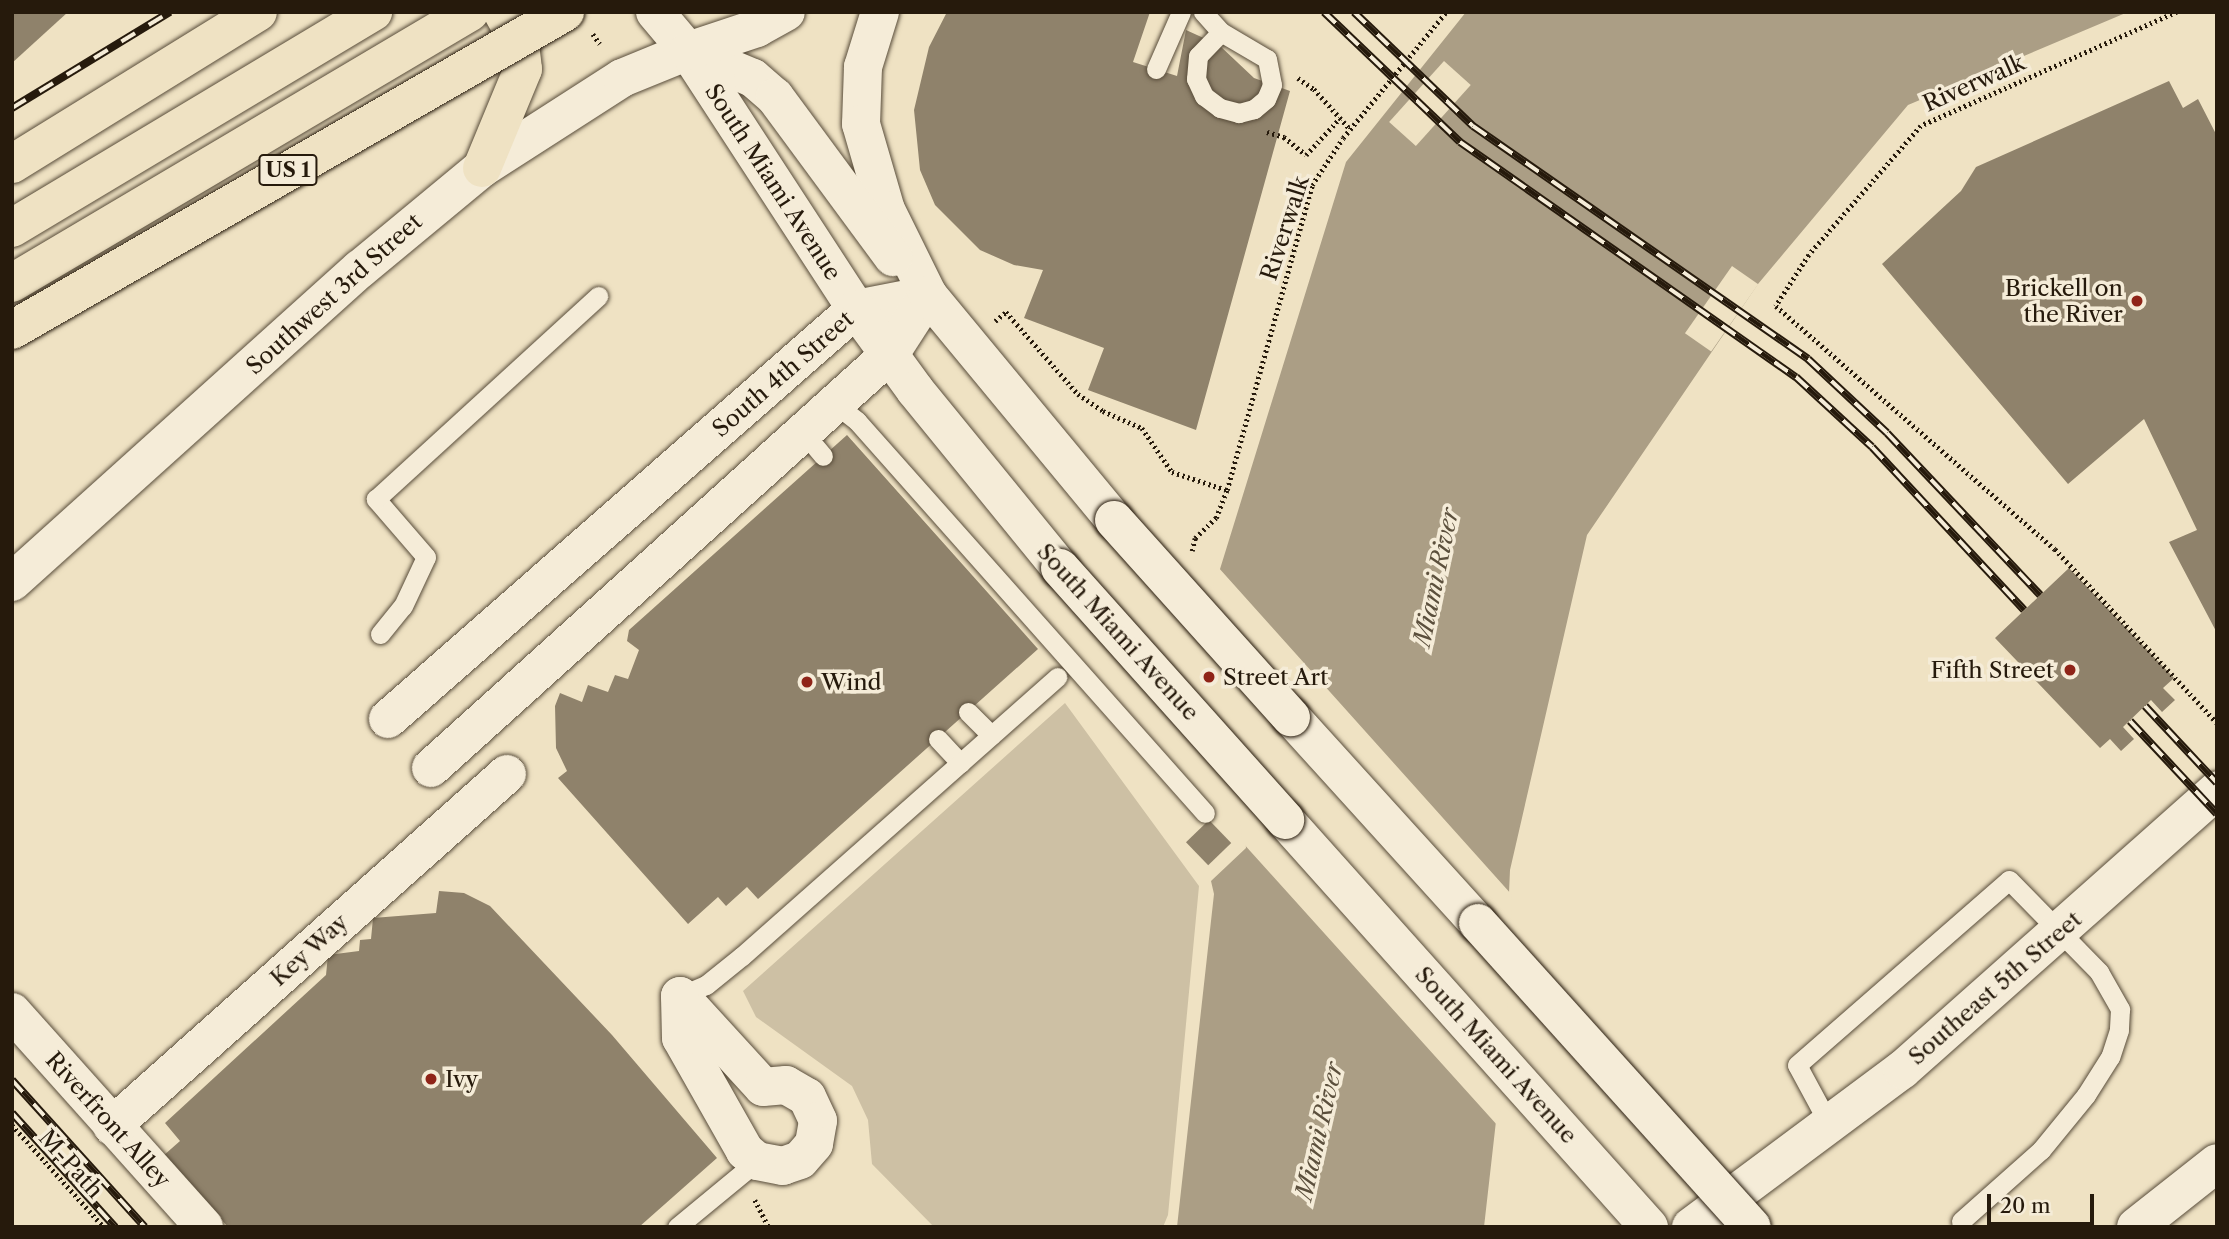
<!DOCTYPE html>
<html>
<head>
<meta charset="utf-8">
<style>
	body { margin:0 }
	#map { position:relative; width:2229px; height:1239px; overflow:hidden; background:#efe2c3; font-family:"Libre Caslon Text",serif }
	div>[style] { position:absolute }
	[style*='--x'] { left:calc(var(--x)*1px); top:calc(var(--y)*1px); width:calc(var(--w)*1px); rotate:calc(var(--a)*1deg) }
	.green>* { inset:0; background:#cdc0a4 }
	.water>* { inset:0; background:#ab9e85 }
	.pier>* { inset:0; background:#efe2c3; transform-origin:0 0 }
	.building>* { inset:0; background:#8f826b; transform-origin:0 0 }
	.path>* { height:4.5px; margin-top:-2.25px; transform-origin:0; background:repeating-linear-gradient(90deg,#261a0c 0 2px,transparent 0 5.5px) }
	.roads { filter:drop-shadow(0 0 2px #584c3a) drop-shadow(0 0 2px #584c3a) }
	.service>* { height:19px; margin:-9.5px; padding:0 9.5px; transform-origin:9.5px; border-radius:9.5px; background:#f5ecd8 }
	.minor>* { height:38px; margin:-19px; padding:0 19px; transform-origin:19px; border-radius:19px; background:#f5ecd8 }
	.tertiary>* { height:38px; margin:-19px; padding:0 19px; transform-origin:19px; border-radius:19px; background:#f5ecd8 }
	.secondary>* { height:38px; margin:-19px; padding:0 19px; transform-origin:19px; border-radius:19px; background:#f5ecd8 }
	.motorway>* { height:38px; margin:-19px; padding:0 19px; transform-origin:19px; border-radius:19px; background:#efe2c3 }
	.rail>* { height:8px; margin-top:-4px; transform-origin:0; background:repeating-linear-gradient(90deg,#f5ecd8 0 16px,#261a0c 0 32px); box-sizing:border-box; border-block:2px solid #261a0c }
	.bridges { filter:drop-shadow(0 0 2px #261a0c) drop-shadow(0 0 2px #261a0c) }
	.secondary-bridge>* { height:38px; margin:-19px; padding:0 19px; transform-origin:19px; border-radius:19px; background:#f5ecd8 }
	.motorway-bridge>* { height:38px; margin:-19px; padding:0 19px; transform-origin:19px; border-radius:19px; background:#efe2c3 }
	.dots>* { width:19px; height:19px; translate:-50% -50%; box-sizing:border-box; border:4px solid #f5ecd8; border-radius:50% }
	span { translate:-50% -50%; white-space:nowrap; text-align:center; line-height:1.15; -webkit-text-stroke:7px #f5ecd8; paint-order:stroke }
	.shield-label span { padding:2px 5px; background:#f5ecd8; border:2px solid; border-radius:5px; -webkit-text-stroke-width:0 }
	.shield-label { font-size:21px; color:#261a0c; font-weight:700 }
	.street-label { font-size:23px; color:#261a0c }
	.poi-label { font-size:23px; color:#261a0c }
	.right { translate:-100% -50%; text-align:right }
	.left { translate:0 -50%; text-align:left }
	.water-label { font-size:24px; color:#5b4f3c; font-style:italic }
	.frame { position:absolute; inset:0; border:14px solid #261a0c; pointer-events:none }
	.scale { position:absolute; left:1987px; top:1194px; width:107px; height:32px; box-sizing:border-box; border:4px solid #261a0c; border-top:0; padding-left:9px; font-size:21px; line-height:24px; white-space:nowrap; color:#261a0c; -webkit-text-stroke:5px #f5ecd8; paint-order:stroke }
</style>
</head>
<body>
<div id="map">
	<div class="green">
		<div style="clip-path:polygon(1065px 703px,1199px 886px,1168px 1215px,1163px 1227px,934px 1227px,872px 1164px,868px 1120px,852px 1086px,756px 1017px,743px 991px)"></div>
	</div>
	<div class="water">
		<div style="clip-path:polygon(1466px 12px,2128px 12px,1908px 105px,1758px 284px,1587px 535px,1510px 870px,1501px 1077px,1484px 1227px,1177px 1227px,1214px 894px,1211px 881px,1246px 848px,1235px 708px,1216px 582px,1346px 162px)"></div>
	</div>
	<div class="pier">
		<div style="left:1444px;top:61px;width:36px;height:82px;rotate:42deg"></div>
		<div style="left:1732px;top:266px;width:32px;height:82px;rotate:35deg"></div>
		<div style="clip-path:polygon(1218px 567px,1512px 895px,1505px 1077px,1498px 1126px,1242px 842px,1232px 708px,1213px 582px)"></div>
	</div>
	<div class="building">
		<div style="clip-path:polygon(12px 12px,68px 12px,12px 63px)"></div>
		<div style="clip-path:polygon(947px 12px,1150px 12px,1133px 62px,1177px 76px,1186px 30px,1219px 45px,1254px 78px,1290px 91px,1196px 430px,1088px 390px,1104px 348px,1024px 318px,1043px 270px,1014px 265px,980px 250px,935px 205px,920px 170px,914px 110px,929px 47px)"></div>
		<div style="clip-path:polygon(2169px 81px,2183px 108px,2198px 99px,2217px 136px,2217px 633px,2169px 542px,2197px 530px,2144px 419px,2068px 484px,1882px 264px,1961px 191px,1976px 167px)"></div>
		<div style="clip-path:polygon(847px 435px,1038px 649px,758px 899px,747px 887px,726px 906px,718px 897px,688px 924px,558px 778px,567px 771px,556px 748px,555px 706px,560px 693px,582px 702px,588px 685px,608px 692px,615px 675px,628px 679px,639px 650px,627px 641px,629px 630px)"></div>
		<div style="clip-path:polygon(2069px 568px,2174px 678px,2163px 688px,2175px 700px,2162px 712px,2151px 700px,2123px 727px,2134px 739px,2121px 751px,2110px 739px,2100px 748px,1995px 638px)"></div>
		<div style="left:1209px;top:820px;width:32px;height:32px;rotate:46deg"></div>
		<div style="clip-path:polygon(439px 891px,464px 893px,490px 906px,612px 1035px,717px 1158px,639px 1227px,228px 1227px,163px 1156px,180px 1141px,165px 1123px,326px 975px,328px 955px,359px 951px,360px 940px,371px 939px,373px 918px,436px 913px)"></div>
	</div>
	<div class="path">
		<div style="--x:2177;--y:12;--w:280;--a:156"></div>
		<div style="--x:1921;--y:126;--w:171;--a:131"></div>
		<div style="--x:1809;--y:255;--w:61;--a:122.9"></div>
		<div style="--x:1776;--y:306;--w:370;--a:41.1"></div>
		<div style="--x:2055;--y:549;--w:238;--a:47"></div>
		<div style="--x:593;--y:34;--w:12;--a:55"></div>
		<div style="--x:1298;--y:78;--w:19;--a:35"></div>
		<div style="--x:1314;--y:89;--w:54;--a:48"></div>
		<div style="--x:1267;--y:132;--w:18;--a:16"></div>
		<div style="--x:1284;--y:137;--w:28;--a:39"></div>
		<div style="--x:1306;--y:155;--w:50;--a:-47.4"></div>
		<div style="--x:995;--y:321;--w:14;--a:-39"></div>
		<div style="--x:1006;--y:312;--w:109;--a:48.7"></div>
		<div style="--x:1078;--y:394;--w:30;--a:34"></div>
		<div style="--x:1103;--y:411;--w:43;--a:23.6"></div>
		<div style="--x:1142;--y:428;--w:53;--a:55.7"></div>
		<div style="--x:1172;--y:472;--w:58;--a:18.1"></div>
		<div style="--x:1192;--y:551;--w:13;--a:-77"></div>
		<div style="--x:1195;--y:538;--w:29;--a:-44"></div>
		<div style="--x:1216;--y:518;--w:30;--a:-69"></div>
		<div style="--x:1227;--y:490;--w:317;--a:-74.4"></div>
		<div style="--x:1312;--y:185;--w:56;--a:-56.6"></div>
		<div style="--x:1343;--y:138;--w:163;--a:-50.7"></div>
		<div style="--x:12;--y:1125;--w:137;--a:48"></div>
		<div style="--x:755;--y:1200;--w:30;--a:63"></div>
	</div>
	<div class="roads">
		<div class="service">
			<div style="--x:1203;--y:12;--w:27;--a:48"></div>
			<div style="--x:1221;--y:32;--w:53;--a:30.4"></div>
			<div style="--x:1267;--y:59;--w:26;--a:79"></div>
			<div style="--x:1272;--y:85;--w:15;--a:113"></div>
			<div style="--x:1266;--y:99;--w:16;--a:140"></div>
			<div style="--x:1254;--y:109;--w:16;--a:165"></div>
			<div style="--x:1239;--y:113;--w:20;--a:-165"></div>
			<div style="--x:1220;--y:108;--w:20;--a:-143"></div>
			<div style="--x:1204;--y:96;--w:19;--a:-115"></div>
			<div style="--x:1196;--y:79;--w:23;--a:-85"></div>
			<div style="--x:1198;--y:56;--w:33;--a:-46"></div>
			<div style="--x:1156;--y:69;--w:62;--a:-66.3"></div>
			<div style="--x:834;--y:403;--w:29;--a:38"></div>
			<div style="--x:857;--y:421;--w:524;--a:48.4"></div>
			<div style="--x:803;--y:432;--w:31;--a:50"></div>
			<div style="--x:380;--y:634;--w:36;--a:-51"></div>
			<div style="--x:403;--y:606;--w:54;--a:-64.9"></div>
			<div style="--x:426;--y:557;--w:77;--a:-130.8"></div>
			<div style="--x:376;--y:499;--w:301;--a:-42.4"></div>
			<div style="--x:968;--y:712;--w:33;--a:45"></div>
			<div style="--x:938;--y:739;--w:33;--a:47"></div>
			<div style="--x:680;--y:996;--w:28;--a:-23"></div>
			<div style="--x:706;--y:985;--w:46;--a:-38.9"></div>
			<div style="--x:742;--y:956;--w:421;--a:-41.5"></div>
			<div style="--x:1830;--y:1126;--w:69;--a:-118.4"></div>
			<div style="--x:1797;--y:1065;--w:281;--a:-41.1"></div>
			<div style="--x:2009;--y:880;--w:129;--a:45.6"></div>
			<div style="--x:2099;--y:972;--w:43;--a:60.4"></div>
			<div style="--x:2120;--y:1009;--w:21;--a:93"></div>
			<div style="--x:2119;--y:1030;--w:28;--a:108"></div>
			<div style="--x:2110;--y:1057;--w:45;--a:122.3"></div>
			<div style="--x:2086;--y:1095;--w:71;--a:129.3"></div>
			<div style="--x:2041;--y:1150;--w:107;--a:138.4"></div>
			<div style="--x:677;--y:1227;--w:104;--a:-39.5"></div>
		</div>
		<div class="minor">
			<div style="--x:388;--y:719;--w:622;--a:-41.22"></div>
			<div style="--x:856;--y:309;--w:73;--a:-11"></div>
			<div style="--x:431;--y:768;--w:618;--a:-42.05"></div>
			<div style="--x:890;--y:354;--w:70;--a:-57.2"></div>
			<div style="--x:680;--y:996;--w:123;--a:47.6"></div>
			<div style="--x:763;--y:1087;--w:23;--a:-5"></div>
			<div style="--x:786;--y:1085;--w:24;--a:30"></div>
			<div style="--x:807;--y:1097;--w:26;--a:65"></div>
			<div style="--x:818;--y:1121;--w:23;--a:100"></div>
			<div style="--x:814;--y:1144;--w:21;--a:131"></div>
			<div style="--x:800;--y:1160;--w:18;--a:161"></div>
			<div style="--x:783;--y:1166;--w:26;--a:-169"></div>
			<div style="--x:757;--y:1161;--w:16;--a:-140"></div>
			<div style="--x:745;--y:1151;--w:130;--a:-119.5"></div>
			<div style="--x:681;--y:1038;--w:42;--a:-91.4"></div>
			<div style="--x:12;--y:1012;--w:288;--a:48.2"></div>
			<div style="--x:112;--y:1126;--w:529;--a:-41.71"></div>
			<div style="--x:1691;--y:1227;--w:263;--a:-36.7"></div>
			<div style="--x:1902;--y:1070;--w:421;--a:-41.6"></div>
			<div style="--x:2136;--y:1227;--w:103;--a:-38.3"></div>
		</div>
		<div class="tertiary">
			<div style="--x:12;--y:582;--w:468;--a:-42"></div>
			<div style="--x:360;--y:269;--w:158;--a:-39.6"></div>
			<div style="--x:482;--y:168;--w:166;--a:-32.7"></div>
			<div style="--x:622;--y:78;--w:71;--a:-22.2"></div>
		</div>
		<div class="secondary">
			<div style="--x:655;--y:12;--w:51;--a:49.8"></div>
			<div style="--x:688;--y:51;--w:308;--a:56.9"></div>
			<div style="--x:856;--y:309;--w:100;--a:53.9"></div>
			<div style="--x:915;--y:390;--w:230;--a:50.8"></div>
			<div style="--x:880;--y:12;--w:58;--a:107.2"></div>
			<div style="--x:863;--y:67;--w:57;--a:92"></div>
			<div style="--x:861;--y:124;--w:90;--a:73.8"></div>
			<div style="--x:886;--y:210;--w:95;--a:63.7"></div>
			<div style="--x:928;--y:295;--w:292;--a:50.4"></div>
			<div style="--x:688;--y:51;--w:70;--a:22.6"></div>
			<div style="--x:753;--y:78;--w:29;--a:41"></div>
			<div style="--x:775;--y:97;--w:199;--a:53.6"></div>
			<div style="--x:688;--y:51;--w:73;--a:-18.4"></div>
			<div style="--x:757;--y:28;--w:33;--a:-29"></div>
			<div style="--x:1291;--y:717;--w:278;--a:47.8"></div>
			<div style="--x:1285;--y:820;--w:546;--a:48.19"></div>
		</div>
		<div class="motorway">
			<div style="--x:12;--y:164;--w:289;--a:-31.7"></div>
			<div style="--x:482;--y:168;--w:107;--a:-67.5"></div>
			<div style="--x:523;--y:69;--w:25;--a:-97"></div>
			<div style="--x:520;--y:44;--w:37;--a:-119"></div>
			<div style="--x:12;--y:228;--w:421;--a:-30.9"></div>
			<div style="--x:12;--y:283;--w:532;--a:-30.61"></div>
		</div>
	</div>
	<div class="rail">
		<div style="--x:1324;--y:12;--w:188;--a:43.7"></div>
		<div style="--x:1460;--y:142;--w:410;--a:35"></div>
		<div style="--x:1796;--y:377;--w:103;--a:42.6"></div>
		<div style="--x:1872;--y:447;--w:223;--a:47"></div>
		<div style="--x:1354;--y:12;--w:165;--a:43.8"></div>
		<div style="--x:1473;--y:126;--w:408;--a:34.8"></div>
		<div style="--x:1808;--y:359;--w:108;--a:43.1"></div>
		<div style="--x:1887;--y:433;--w:223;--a:46.6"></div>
		<div style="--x:12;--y:108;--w:185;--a:-31.3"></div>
		<div style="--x:2145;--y:706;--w:105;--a:46.9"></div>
		<div style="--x:2130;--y:721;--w:127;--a:46.9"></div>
		<div style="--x:12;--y:1080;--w:198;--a:47.9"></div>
		<div style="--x:12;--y:1113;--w:154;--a:47.9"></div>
	</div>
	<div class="bridges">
		<div class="secondary-bridge">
			<div style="--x:1114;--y:520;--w:265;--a:48.1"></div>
			<div style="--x:1060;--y:568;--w:338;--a:48.2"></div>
			<div style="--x:1478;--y:923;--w:409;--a:48"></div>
		</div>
		<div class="motorway-bridge">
			<div style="--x:12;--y:330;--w:638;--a:-29.9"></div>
		</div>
	</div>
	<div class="dots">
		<div style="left:2137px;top:301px;background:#8f2418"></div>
		<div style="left:2070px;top:670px;background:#8f2418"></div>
		<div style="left:1209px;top:677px;background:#8f2418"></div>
		<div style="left:807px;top:682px;background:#8f2418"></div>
		<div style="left:431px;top:1079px;background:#8f2418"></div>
	</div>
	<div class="shield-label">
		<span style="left:288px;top:170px">US 1</span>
	</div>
	<div class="street-label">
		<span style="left:1974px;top:83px;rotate:-24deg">Riverwalk</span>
		<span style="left:773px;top:182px;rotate:57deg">South Miami Avenue</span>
		<span style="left:1285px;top:228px;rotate:-72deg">Riverwalk</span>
		<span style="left:334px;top:294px;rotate:-42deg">Southwest 3rd Street</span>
		<span style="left:783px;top:374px;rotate:-41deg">South 4th Street</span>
		<span style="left:1118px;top:632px;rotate:48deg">South Miami Avenue</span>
		<span style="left:309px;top:950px;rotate:-42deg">Key Way</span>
		<span style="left:1995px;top:988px;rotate:-41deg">Southeast 5th Street</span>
		<span style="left:1496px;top:1055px;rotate:48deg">South Miami Avenue</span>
		<span style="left:108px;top:1120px;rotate:48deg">Riverfront Alley</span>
		<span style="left:71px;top:1164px;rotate:48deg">M-Path</span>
	</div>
	<div class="poi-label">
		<span class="right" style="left:2123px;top:301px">Brickell on<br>the River</span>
		<span class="right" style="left:2054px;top:670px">Fifth Street</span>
		<span class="left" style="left:1223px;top:677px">Street Art</span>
		<span class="left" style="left:821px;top:682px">Wind</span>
		<span class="left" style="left:445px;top:1079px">Ivy</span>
	</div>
	<div class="water-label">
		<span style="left:1436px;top:577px;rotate:-78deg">Miami River</span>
		<span style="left:1319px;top:1131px;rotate:-77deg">Miami River</span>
	</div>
	<div class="frame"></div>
	<div class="scale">20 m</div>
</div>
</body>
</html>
